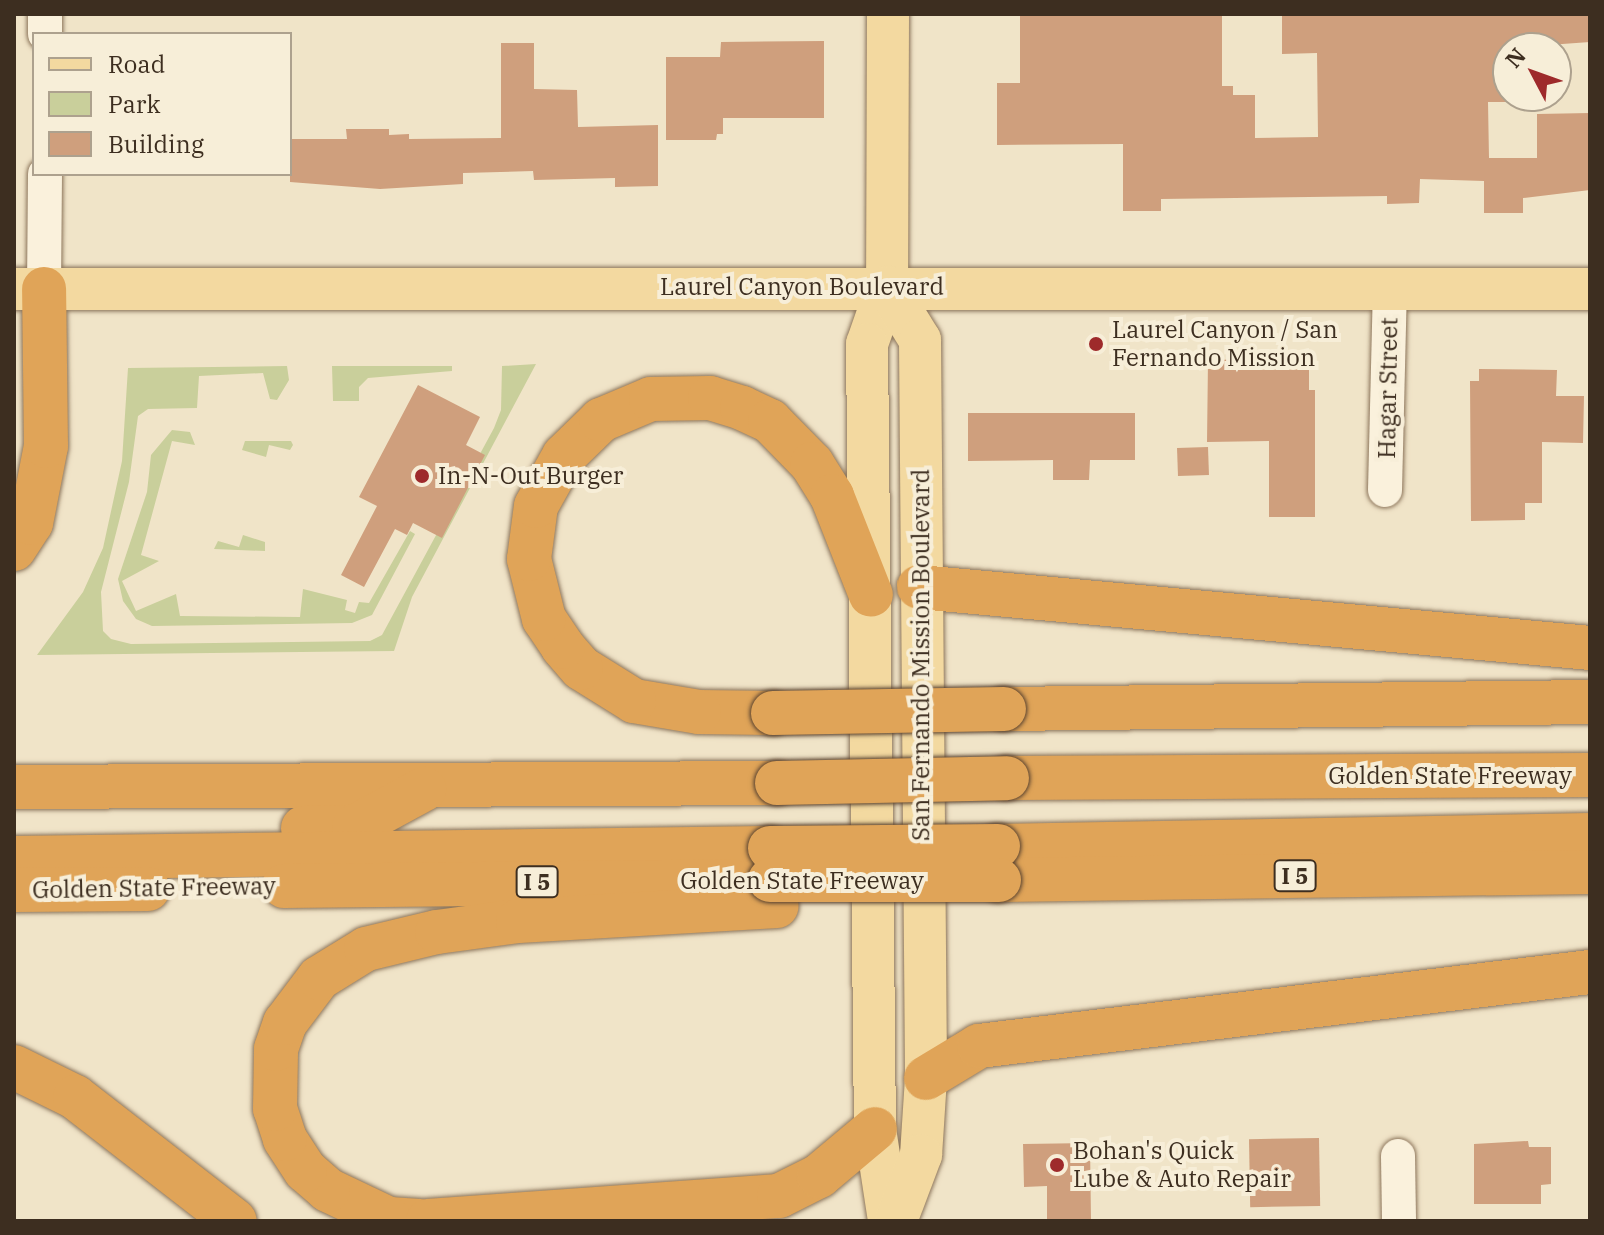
<!DOCTYPE html>
<html>
<head>
<meta charset="utf-8">
<style>
	body { margin:0 }
	#map { position:relative; width:1604px; height:1235px; overflow:hidden; background:#f0e4c8; font-family:"IBM Plex Serif",serif }
	div>[style] { position:absolute }
	[style*='--x'] { left:calc(var(--x)*1px); top:calc(var(--y)*1px); width:calc(var(--w)*1px); rotate:calc(var(--a)*1deg) }
	.green>* { inset:0; background:#c9cf9b }
	.building>* { inset:0; background:#cf9f7d; transform-origin:0 0 }
	.roads { filter:drop-shadow(0 0 2px #8d765c) drop-shadow(0 0 2px #8d765c) }
	.minor>* { height:34px; margin:-17px; padding:0 17px; transform-origin:17px; border-radius:17px; background:#faf1dc }
	.major>* { height:42px; margin:-21px; padding:0 21px; transform-origin:21px; border-radius:21px; background:#f3d9a0 }
	.highway>* { height:44px; margin:-22px; padding:0 22px; transform-origin:22px; border-radius:22px; background:#e0a458 }
	.bridges { filter:drop-shadow(0 0 2px #5b4430) drop-shadow(0 0 2px #5b4430) }
	.highway-bridge>* { height:44px; margin:-22px; padding:0 22px; transform-origin:22px; border-radius:22px; background:#e0a458 }
	.dots>* { width:22px; height:22px; translate:-50% -50%; box-sizing:border-box; border:4px solid #f7eed8; border-radius:50% }
	span { translate:-50% -50%; white-space:nowrap; text-align:center; line-height:1.15; -webkit-text-stroke:8px #f7eed8; paint-order:stroke }
	.shield-label span { padding:2px 6px; background:#f7eed8; border:2px solid; border-radius:6px; -webkit-text-stroke-width:0 }
	.shield-label { font-size:22px; color:#3d2e20; font-weight:700 }
	.street-label { font-size:24px; color:#3d2e20 }
	.poi-label { font-size:24px; color:#3d2e20 }
	.left { translate:0 -50%; text-align:left }
	.frame { position:absolute; inset:0; border:16px solid #3d2e20; pointer-events:none }
	.legend { position:absolute; left:32px; top:32px; width:260px; height:144px; box-sizing:border-box; background:#f7eed8; border:2px solid #ada18e; margin:0; padding:10px 14px; list-style:none; font-size:24px; color:#3d2e20 }
	.legend li { display:flex; align-items:center; gap:16px; height:40px }
	.legend b { width:40px; border:2px solid #ada18e }
	.north { position:absolute; left:1492px; top:32px; width:80px; height:80px; box-sizing:border-box; background:#f7eed8; border:2px solid #ada18e; border-radius:50%; rotate:311deg; font-size:22px; font-weight:700; line-height:32px; text-align:center; color:#3d2e20 }
	.north::after { content:''; display:block; margin:auto; width:28px; height:36px; background:#9e2a2b; clip-path:polygon(50% 0,100% 100%,50% 72%,0 100%) }
</style>
</head>
<body>
<div id="map">
	<div class="green">
		<div style="clip-path:polygon(536px 364px,412px 597px,394px 651px,37px 655px,83px 592px,103px 548px,122px 461px,128px 368px,287px 366px,289px 380px,277px 400px,270px 399px,263px 373px,199px 376px,197px 408px,148px 409px,138px 416px,129px 482px,101px 592px,103px 631px,111px 639px,131px 644px,370px 641px,382px 635px,494px 428px,501px 410px,502px 366px)"></div>
		<div style="clip-path:polygon(332px 366px,452px 366px,452px 371px,368px 378px,359px 387px,359px 401px,333px 401px)"></div>
		<div style="clip-path:polygon(172px 430px,190px 432px,195px 445px,172px 441px,141px 555px,159px 561px,122px 581px,136px 611px,176px 594px,180px 616px,300px 617px,303px 589px,347px 600px,345px 610px,355px 613px,359px 602px,369px 603px,410px 531px,415px 534px,372px 615px,352px 623px,288px 624px,152px 626px,136px 619px,123px 601px,118px 579px,147px 492px,151px 455px)"></div>
		<div style="clip-path:polygon(245px 441px,291px 441px,293px 445px,290px 450px,269px 445px,266px 457px,242px 450px)"></div>
		<div style="clip-path:polygon(243px 535px,265px 542px,265px 551px,214px 549px,218px 541px,239px 547px)"></div>
	</div>
	<div class="building">
		<div style="clip-path:polygon(1020px 14px,1222px 14px,1222px 86px,1233px 86px,1233px 95px,1255px 95px,1255px 138px,1318px 137px,1317px 53px,1282px 54px,1282px 14px,1590px 14px,1590px 42px,1508px 48px,1508px 102px,1488px 102px,1489px 158px,1537px 158px,1537px 114px,1590px 113px,1590px 190px,1523px 198px,1523px 213px,1484px 213px,1484px 181px,1420px 179px,1419px 203px,1387px 204px,1387px 196px,1161px 199px,1161px 211px,1123px 211px,1123px 144px,997px 145px,997px 83px,1020px 83px)"></div>
		<div style="clip-path:polygon(824px 41px,824px 118px,723px 118px,723px 134px,717px 134px,716px 140px,666px 140px,666px 57px,720px 57px,721px 42px)"></div>
		<div style="clip-path:polygon(501px 43px,534px 43px,534px 89px,577px 90px,578px 127px,658px 125px,658px 186px,615px 187px,615px 178px,534px 180px,533px 171px,463px 173px,463px 184px,380px 189px,290px 182px,290px 139px,347px 139px,346px 129px,389px 129px,389px 135px,409px 134px,409px 139px,501px 138px)"></div>
		<div style="clip-path:polygon(1309px 358px,1309px 390px,1315px 390px,1315px 517px,1269px 517px,1269px 441px,1207px 442px,1208px 360px)"></div>
		<div style="clip-path:polygon(1479px 369px,1557px 370px,1556px 396px,1584px 396px,1583px 443px,1542px 442px,1542px 503px,1525px 503px,1525px 520px,1471px 521px,1470px 381px,1479px 381px)"></div>
		<div style="clip-path:polygon(418px 385px,480px 417px,466px 445px,485px 455px,442px 538px,413px 523px,407px 535px,395px 529px,364px 587px,341px 575px,377px 506px,359px 497px)"></div>
		<div style="clip-path:polygon(968px 413px,1135px 413px,1135px 460px,1090px 460px,1089px 480px,1053px 480px,1053px 460px,968px 461px)"></div>
		<div style="left:1208px;top:447px;width:28px;height:31px;rotate:88deg"></div>
		<div style="left:1319px;top:1138px;width:68px;height:70px;rotate:89deg"></div>
		<div style="clip-path:polygon(1528px 1141px,1529px 1147px,1551px 1147px,1551px 1184px,1541px 1185px,1541px 1204px,1474px 1204px,1474px 1144px)"></div>
		<div style="clip-path:polygon(1090px 1143px,1091px 1221px,1047px 1221px,1047px 1186px,1024px 1187px,1023px 1144px)"></div>
	</div>
	<div class="roads">
		<div class="minor">
			<div style="--x:45;--y:34;--w:20;--a:-90"></div>
			<div style="--x:44;--y:289;--w:115;--a:-89.5"></div>
			<div style="--x:1385;--y:490;--w:203;--a:-88.6"></div>
			<div style="--x:1398;--y:1156;--w:65;--a:89.1"></div>
		</div>
		<div class="major">
			<div style="--x:888;--y:14;--w:273;--a:90.2"></div>
			<div style="--x:887;--y:287;--w:60;--a:109.3"></div>
			<div style="--x:867;--y:344;--w:785;--a:89.42"></div>
			<div style="--x:875;--y:1129;--w:93;--a:81.3"></div>
			<div style="--x:887;--y:287;--w:62;--a:58.1"></div>
			<div style="--x:920;--y:340;--w:738;--a:89.53"></div>
			<div style="--x:926;--y:1078;--w:77;--a:93.7"></div>
			<div style="--x:921;--y:1155;--w:71;--a:110.7"></div>
			<div style="--x:14;--y:289;--w:1576;--a:0"></div>
		</div>
		<div class="highway">
			<div style="--x:14;--y:549;--w:31;--a:-57"></div>
			<div style="--x:31;--y:523;--w:78;--a:-79"></div>
			<div style="--x:46;--y:446;--w:157;--a:-90.7"></div>
			<div style="--x:919;--y:587;--w:674;--a:5.19"></div>
			<div style="--x:1004;--y:709;--w:586;--a:-0.68"></div>
			<div style="--x:773;--y:713;--w:74;--a:-179.2"></div>
			<div style="--x:699;--y:712;--w:66;--a:-170.4"></div>
			<div style="--x:634;--y:701;--w:62;--a:-148.1"></div>
			<div style="--x:581;--y:668;--w:28;--a:-131"></div>
			<div style="--x:563;--y:647;--w:34;--a:-124"></div>
			<div style="--x:544;--y:619;--w:62;--a:-104"></div>
			<div style="--x:529;--y:559;--w:53;--a:-82.5"></div>
			<div style="--x:536;--y:506;--w:57;--a:-60.8"></div>
			<div style="--x:564;--y:456;--w:52;--a:-44.2"></div>
			<div style="--x:601;--y:420;--w:54;--a:-22.8"></div>
			<div style="--x:651;--y:399;--w:59;--a:-1"></div>
			<div style="--x:710;--y:398;--w:34;--a:17"></div>
			<div style="--x:742;--y:408;--w:31;--a:25"></div>
			<div style="--x:770;--y:421;--w:60;--a:45.7"></div>
			<div style="--x:812;--y:464;--w:38;--a:58"></div>
			<div style="--x:832;--y:496;--w:106;--a:68.5"></div>
			<div style="--x:1007;--y:778;--w:583;--a:-0.29"></div>
			<div style="--x:14;--y:787;--w:763;--a:-0.3"></div>
			<div style="--x:303;--y:828;--w:51;--a:-1.1"></div>
			<div style="--x:354;--y:827;--w:80;--a:-28.5"></div>
			<div style="--x:998;--y:846;--w:592;--a:-1.06"></div>
			<div style="--x:14;--y:858;--w:756;--a:-0.76"></div>
			<div style="--x:999;--y:880;--w:591;--a:-0.78"></div>
			<div style="--x:284;--y:886;--w:448;--a:-0.6"></div>
			<div style="--x:14;--y:890;--w:134;--a:-0.4"></div>
			<div style="--x:14;--y:1067;--w:68;--a:26.2"></div>
			<div style="--x:75;--y:1097;--w:202;--a:37.8"></div>
			<div style="--x:926;--y:1078;--w:62;--a:-31.1"></div>
			<div style="--x:979;--y:1046;--w:615;--a:-6.91"></div>
			<div style="--x:419;--y:1221;--w:30;--a:-176"></div>
			<div style="--x:389;--y:1219;--w:68;--a:-154.6"></div>
			<div style="--x:328;--y:1190;--w:30;--a:-139"></div>
			<div style="--x:305;--y:1170;--w:37;--a:-123"></div>
			<div style="--x:285;--y:1139;--w:32;--a:-108"></div>
			<div style="--x:275;--y:1109;--w:60;--a:-89"></div>
			<div style="--x:276;--y:1049;--w:28;--a:-71"></div>
			<div style="--x:285;--y:1023;--w:56;--a:-52.9"></div>
			<div style="--x:319;--y:978;--w:55;--a:-31.7"></div>
			<div style="--x:366;--y:949;--w:73;--a:-13.5"></div>
			<div style="--x:437;--y:932;--w:82;--a:-7.7"></div>
			<div style="--x:518;--y:921;--w:259;--a:-3.3"></div>
			<div style="--x:428;--y:1221;--w:352;--a:-4.1"></div>
			<div style="--x:779;--y:1196;--w:45;--a:-26.6"></div>
			<div style="--x:819;--y:1176;--w:73;--a:-40"></div>
		</div>
	</div>
	<div class="bridges">
		<div class="highway-bridge">
			<div style="--x:773;--y:713;--w:231;--a:-1"></div>
			<div style="--x:777;--y:783;--w:230;--a:-1.2"></div>
			<div style="--x:770;--y:848;--w:228;--a:-0.5"></div>
			<div style="--x:770;--y:880;--w:229;--a:0"></div>
		</div>
	</div>
	<div class="dots">
		<div style="left:1096px;top:344px;background:#9e2a2b"></div>
		<div style="left:422px;top:476px;background:#9e2a2b"></div>
		<div style="left:1057px;top:1165px;background:#9e2a2b"></div>
	</div>
	<div class="shield-label">
		<span style="left:1295px;top:876px">I 5</span>
		<span style="left:537px;top:882px">I 5</span>
	</div>
	<div class="street-label">
		<span style="left:802px;top:287px">Laurel Canyon Boulevard</span>
		<span style="left:1388px;top:388px;rotate:-89deg">Hagar Street</span>
		<span style="left:921px;top:655px;rotate:-90deg">San Fernando Mission Boulevard</span>
		<span style="left:1450px;top:776px">Golden State Freeway</span>
		<span style="left:802px;top:881px">Golden State Freeway</span>
		<span style="left:154px;top:888px;rotate:-1deg">Golden State Freeway</span>
	</div>
	<div class="poi-label">
		<span class="left" style="left:1112px;top:344px">Laurel Canyon / San<br>Fernando Mission</span>
		<span class="left" style="left:438px;top:476px">In-N-Out Burger</span>
		<span class="left" style="left:1073px;top:1165px">Bohan's Quick<br>Lube &amp; Auto Repair</span>
	</div>
	<div class="frame"></div>
	<ul class="legend">
	<li><b style="height:10px;background:#f3d9a0"></b>Road</li>
	<li><b style="height:22px;background:#c9cf9b"></b>Park</li>
	<li><b style="height:22px;background:#cf9f7d"></b>Building</li>
	</ul>
	<div class="north">N</div>
</div>
</body>
</html>
